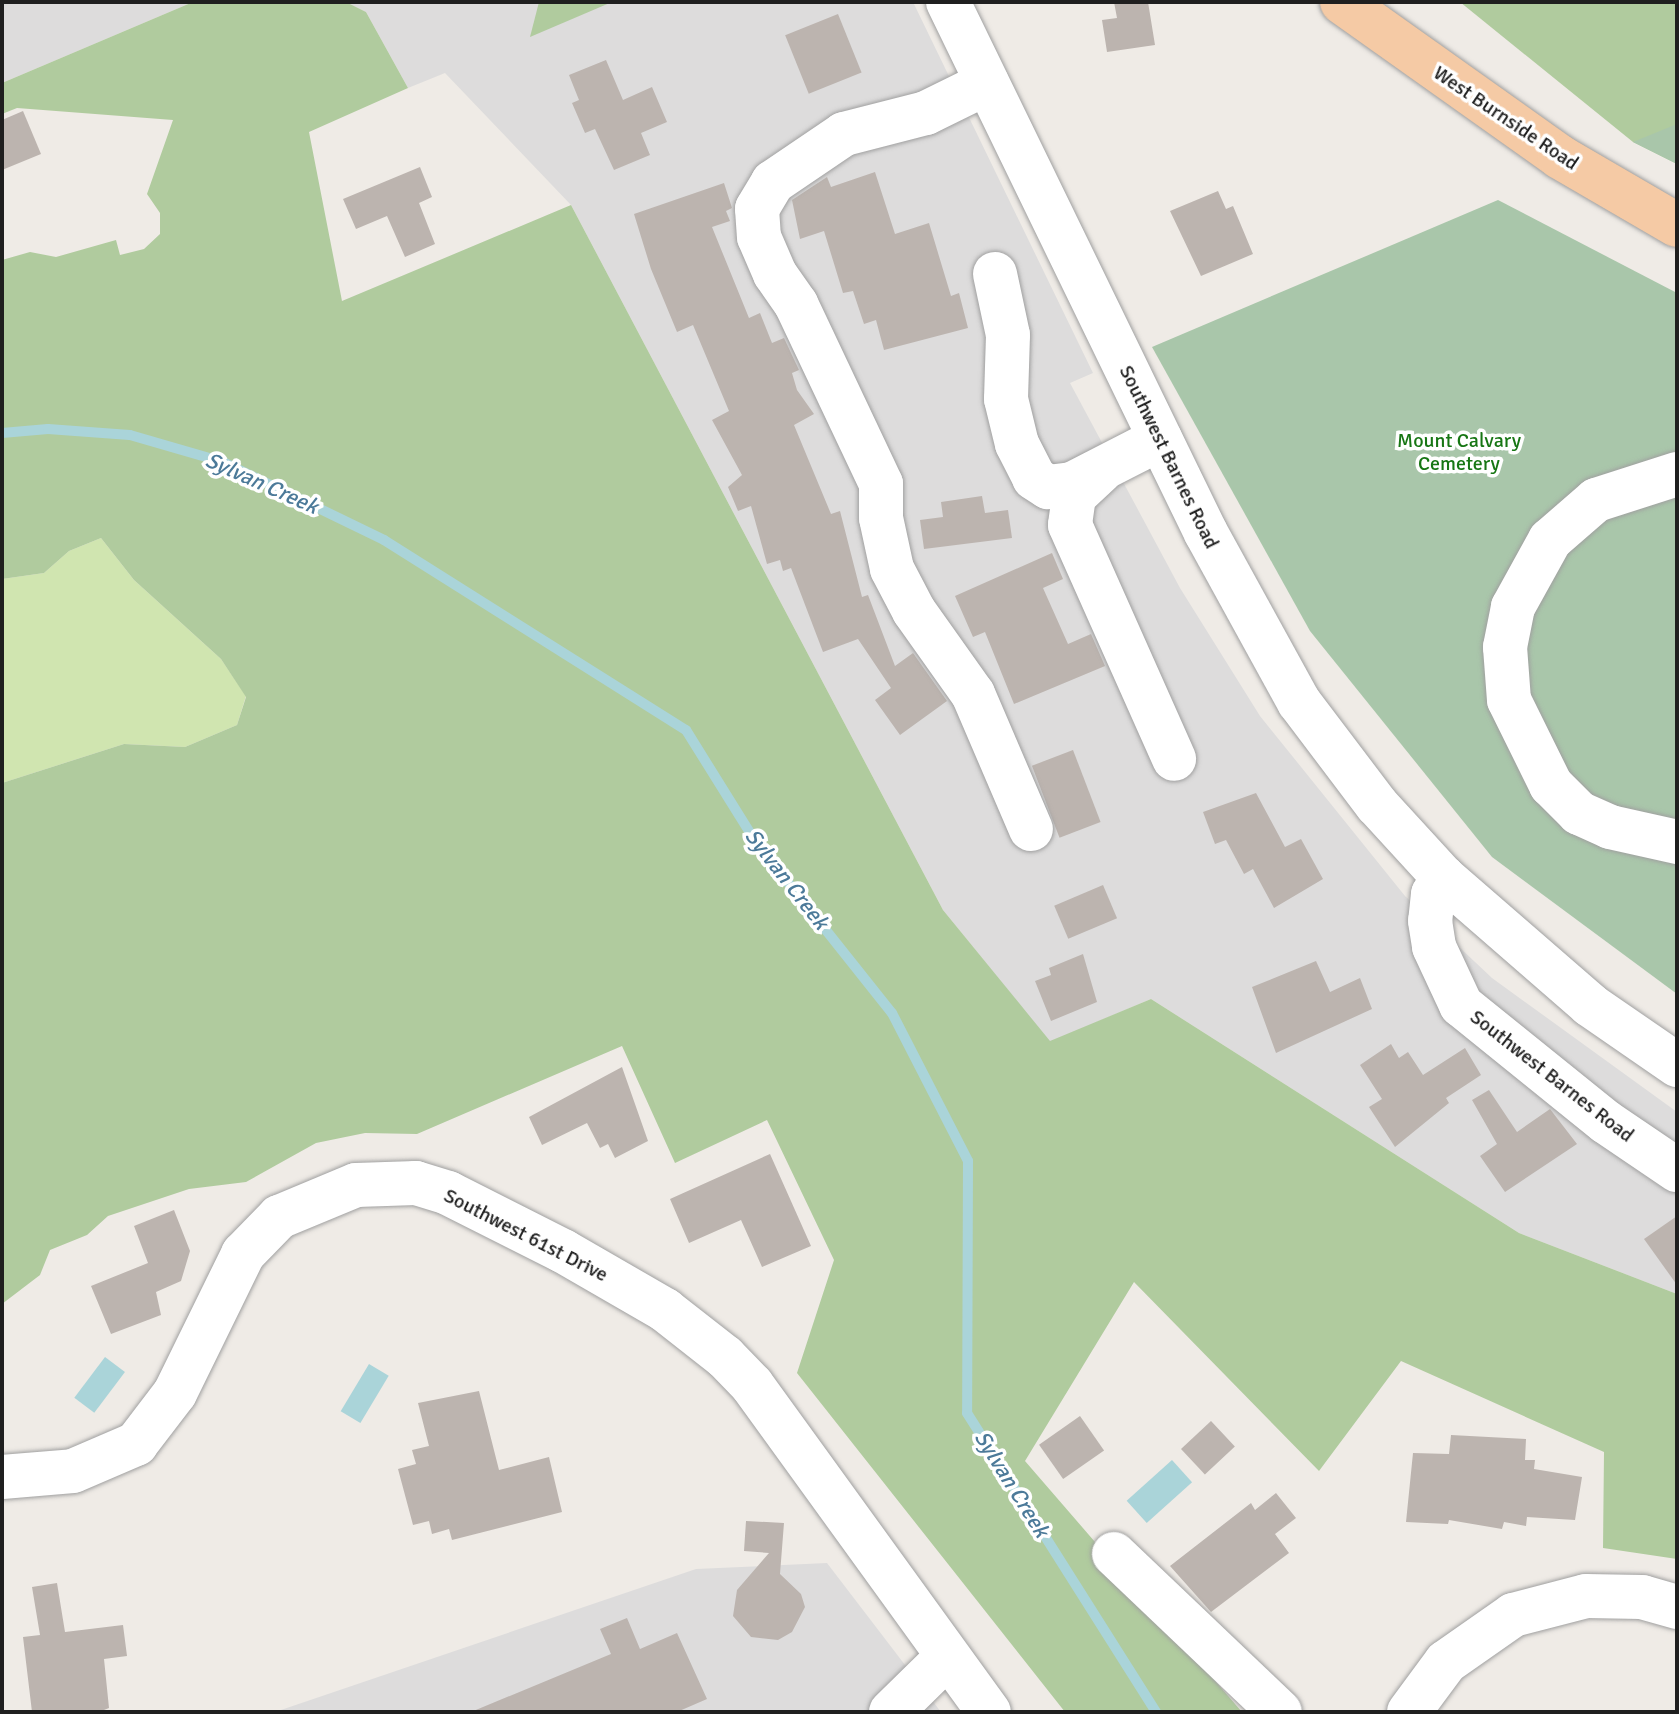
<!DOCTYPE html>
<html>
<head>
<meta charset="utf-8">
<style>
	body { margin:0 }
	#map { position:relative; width:1679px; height:1714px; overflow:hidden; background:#efebe6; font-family:Signika,sans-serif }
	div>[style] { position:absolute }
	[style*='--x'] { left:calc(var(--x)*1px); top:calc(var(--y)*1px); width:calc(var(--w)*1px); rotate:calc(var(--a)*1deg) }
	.residential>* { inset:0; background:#dddcdc }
	.grass>* { inset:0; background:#d0e5b0 }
	.forest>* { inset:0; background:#b0cb9e }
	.cemetery>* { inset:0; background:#a9c6aa }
	.water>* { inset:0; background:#aad4d9; transform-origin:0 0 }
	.stream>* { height:10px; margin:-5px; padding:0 5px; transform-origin:5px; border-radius:5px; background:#aad4d9 }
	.building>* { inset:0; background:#bcb4af; transform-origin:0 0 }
	.roads { filter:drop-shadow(0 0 2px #a0a0a0) drop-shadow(0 0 2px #a0a0a0) }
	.minor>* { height:44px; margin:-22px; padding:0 22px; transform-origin:22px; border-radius:22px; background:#fff }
	.major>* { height:44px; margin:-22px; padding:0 22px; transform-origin:22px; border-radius:22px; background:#f5caa5 }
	span { translate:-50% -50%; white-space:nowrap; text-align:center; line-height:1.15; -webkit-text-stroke:7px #fff; paint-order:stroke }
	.street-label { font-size:20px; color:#1f1f1f }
	.park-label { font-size:20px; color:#177614 }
	.water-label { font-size:22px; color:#4c7a99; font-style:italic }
	.frame { position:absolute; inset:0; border:4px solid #1f1f1f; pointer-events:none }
</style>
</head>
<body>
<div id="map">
	<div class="residential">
		<div style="clip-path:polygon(2px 2px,193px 2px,2px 83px)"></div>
		<div style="clip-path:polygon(346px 2px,913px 2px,1093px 373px,1070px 383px,1180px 588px,1260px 716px,1405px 896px,1492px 978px,1677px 1112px,1677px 1294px,1519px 1233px,1151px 999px,1050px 1042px,943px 910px,571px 205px,445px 73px,408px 88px,366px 12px)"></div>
		<div style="clip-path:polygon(827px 1563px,941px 1712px,275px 1712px,696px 1569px)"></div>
	</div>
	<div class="grass">
		<div style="clip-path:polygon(101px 538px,134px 580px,221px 659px,246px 696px,237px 725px,185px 747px,124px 744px,2px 783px,2px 579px,44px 573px,69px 551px)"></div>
	</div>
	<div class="forest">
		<div style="clip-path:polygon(193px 2px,346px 2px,366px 12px,408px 88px,309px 132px,342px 301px,571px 205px,943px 910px,1050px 1041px,1151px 999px,1519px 1233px,1677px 1294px,1677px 1559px,1603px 1548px,1604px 1452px,1401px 1361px,1319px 1471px,1134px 1282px,1025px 1461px,1242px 1712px,1065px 1712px,797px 1373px,834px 1260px,767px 1120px,675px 1163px,622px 1046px,417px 1134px,365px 1133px,316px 1143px,246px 1182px,189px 1189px,108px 1216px,87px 1235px,50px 1250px,40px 1275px,2px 1304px,2px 783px,124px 744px,185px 747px,237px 725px,246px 697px,221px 659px,134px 580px,101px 538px,69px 551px,44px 573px,2px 579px,2px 260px,30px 252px,56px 257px,116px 240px,120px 255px,144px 249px,160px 234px,160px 213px,147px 194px,173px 120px,17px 108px,2px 114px,2px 83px)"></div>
		<div style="clip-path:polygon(539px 2px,612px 2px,530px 37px)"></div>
		<div style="clip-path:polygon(1460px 2px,1677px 2px,1677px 164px,1633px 142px)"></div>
	</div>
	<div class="cemetery">
		<div style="clip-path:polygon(1677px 124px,1677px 164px,1633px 142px)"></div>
		<div style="clip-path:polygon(1498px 200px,1677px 293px,1677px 994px,1492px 857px,1310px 631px,1152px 347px)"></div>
	</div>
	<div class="water">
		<div style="left:105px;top:1357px;width:25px;height:51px;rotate:37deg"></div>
		<div style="left:369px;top:1364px;width:23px;height:55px;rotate:31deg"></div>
		<div style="left:1172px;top:1460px;width:30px;height:61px;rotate:48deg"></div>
	</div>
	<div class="stream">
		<div style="--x:2;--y:433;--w:46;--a:-5"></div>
		<div style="--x:48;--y:429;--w:82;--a:4.2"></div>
		<div style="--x:130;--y:435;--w:97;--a:16.2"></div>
		<div style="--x:223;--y:462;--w:179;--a:25.8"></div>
		<div style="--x:384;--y:540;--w:357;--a:32.2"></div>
		<div style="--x:686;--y:730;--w:131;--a:58.1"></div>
		<div style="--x:755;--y:841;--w:220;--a:51.5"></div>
		<div style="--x:892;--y:1013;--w:166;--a:62.8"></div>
		<div style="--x:968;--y:1161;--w:252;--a:90.2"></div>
		<div style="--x:967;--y:1413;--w:354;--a:57.7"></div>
	</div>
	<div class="building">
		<div style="clip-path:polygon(1114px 2px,1148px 2px,1155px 45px,1107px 52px,1102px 20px,1117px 18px)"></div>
		<div style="left:838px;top:14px;width:63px;height:57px;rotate:68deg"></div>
		<div style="clip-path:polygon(606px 60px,623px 100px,652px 87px,667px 122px,641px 133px,650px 155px,614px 170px,595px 129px,585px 133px,572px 103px,579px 100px,569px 75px)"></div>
		<div style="clip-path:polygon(23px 111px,41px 154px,2px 170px,2px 120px)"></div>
		<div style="clip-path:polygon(420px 167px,432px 197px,419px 203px,435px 244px,405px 257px,387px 216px,356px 229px,343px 199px)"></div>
		<div style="clip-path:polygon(875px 172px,895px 234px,929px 223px,951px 296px,959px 293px,968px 328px,884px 350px,876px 320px,864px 324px,853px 291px,843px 293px,824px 231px,800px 239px,792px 200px,827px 177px,831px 187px)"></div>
		<div style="clip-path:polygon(724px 183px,732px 208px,726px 211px,730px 221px,712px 227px,749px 318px,760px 313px,772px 343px,784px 338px,799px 370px,792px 373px,797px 390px,814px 414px,794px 425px,831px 514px,840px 511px,862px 597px,868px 595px,895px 666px,913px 653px,947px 701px,900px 735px,875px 700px,891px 688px,858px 639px,823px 652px,791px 568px,783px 571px,780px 560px,767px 564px,751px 506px,738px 511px,728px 487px,742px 475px,712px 420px,729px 411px,693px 325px,677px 332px,651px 269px,634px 214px)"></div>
		<div style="clip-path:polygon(1218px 191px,1226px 209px,1233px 206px,1253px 254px,1201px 276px,1170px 211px)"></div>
		<div style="clip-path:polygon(982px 496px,985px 513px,1008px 510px,1012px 538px,924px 549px,920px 520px,943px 517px,941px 502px)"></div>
		<div style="clip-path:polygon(1052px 553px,1063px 579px,1043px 588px,1068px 644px,1091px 634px,1105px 666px,1014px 704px,985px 632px,973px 637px,955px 596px)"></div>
		<div style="left:1073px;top:750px;width:77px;height:44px;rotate:69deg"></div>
		<div style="clip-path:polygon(1256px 793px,1285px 847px,1301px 839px,1323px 879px,1274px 908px,1253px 869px,1244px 874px,1226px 840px,1215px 844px,1203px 812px)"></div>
		<div style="left:1103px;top:885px;width:36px;height:53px;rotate:67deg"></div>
		<div style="clip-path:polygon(1083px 954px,1097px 1002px,1051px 1021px,1035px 981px,1051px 975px,1049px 968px)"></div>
		<div style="clip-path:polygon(1316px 961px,1330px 992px,1360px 978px,1372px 1009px,1276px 1053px,1252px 987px)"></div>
		<div style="clip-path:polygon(1391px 1044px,1399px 1058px,1408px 1052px,1423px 1075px,1465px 1048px,1481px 1075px,1446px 1098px,1449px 1103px,1395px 1147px,1369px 1107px,1382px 1099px,1360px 1065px)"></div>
		<div style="clip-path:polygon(622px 1067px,648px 1141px,615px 1158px,608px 1144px,600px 1148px,587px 1123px,542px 1145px,529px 1117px)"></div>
		<div style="clip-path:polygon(1489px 1090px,1517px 1132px,1550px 1109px,1577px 1144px,1505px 1192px,1480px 1156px,1497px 1144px,1472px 1100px)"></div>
		<div style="clip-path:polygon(770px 1154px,811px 1246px,762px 1267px,741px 1220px,689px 1243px,670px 1199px)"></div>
		<div style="clip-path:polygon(174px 1210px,190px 1251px,181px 1281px,156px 1292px,161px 1315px,111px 1334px,91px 1286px,148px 1263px,134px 1226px)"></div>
		<div style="clip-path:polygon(1677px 1216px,1677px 1285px,1644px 1239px)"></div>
		<div style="clip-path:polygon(479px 1391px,499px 1470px,549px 1457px,562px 1512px,452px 1540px,449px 1529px,432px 1534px,429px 1521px,413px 1525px,398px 1469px,416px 1464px,412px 1450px,429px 1446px,418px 1403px)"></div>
		<div style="left:1080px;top:1416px;width:42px;height:50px;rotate:55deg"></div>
		<div style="left:1211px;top:1421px;width:35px;height:41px;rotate:47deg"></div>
		<div style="clip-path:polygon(1451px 1435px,1526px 1439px,1525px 1460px,1535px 1460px,1534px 1469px,1582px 1477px,1575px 1520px,1527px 1517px,1526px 1526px,1504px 1522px,1502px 1529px,1449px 1520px,1448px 1524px,1406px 1522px,1413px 1453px,1449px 1454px)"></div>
		<div style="clip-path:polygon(1276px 1493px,1296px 1518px,1275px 1534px,1289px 1553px,1211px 1612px,1170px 1566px,1251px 1503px,1255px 1510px)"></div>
		<div style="clip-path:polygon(746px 1521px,784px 1523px,780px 1574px,801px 1594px,805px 1607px,792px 1632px,778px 1640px,751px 1637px,733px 1616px,737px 1590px,769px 1553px,744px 1551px)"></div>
		<div style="clip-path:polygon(57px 1583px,65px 1632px,123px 1625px,127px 1656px,104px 1659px,109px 1708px,99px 1712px,32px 1712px,23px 1637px,40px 1635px,32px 1587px)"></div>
		<div style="clip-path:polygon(627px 1618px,640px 1649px,677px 1633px,707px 1699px,677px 1712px,471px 1712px,611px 1654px,600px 1629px)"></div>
	</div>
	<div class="roads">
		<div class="minor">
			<div style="--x:948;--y:2;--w:590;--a:64.09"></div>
			<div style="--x:1206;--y:533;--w:193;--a:61.2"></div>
			<div style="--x:1299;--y:702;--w:129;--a:52.9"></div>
			<div style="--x:1377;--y:805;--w:98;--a:47.5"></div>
			<div style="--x:1443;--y:877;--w:195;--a:41"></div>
			<div style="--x:1590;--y:1005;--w:106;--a:34.6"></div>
			<div style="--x:987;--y:83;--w:68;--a:153.8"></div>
			<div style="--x:926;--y:113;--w:85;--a:165.6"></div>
			<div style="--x:844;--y:134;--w:86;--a:145.9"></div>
			<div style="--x:773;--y:182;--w:31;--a:121"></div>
			<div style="--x:757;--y:209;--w:28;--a:86"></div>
			<div style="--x:759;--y:237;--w:40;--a:66.6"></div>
			<div style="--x:775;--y:274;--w:37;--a:55"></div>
			<div style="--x:796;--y:304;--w:199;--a:64.7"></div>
			<div style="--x:881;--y:484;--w:34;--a:90"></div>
			<div style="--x:881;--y:518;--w:52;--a:77.8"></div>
			<div style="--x:892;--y:569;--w:47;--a:62.4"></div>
			<div style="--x:914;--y:611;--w:102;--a:54.6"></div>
			<div style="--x:973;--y:694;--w:147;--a:66.8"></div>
			<div style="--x:995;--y:274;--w:62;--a:78"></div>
			<div style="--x:1008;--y:335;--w:64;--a:91.8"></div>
			<div style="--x:1006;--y:399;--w:46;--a:76.3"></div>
			<div style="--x:1017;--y:444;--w:38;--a:63"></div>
			<div style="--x:1034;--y:478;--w:17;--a:33"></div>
			<div style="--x:1048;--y:487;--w:24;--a:-7"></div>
			<div style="--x:1072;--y:484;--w:99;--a:-27.1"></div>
			<div style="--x:1101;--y:471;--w:37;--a:137"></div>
			<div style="--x:1074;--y:496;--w:29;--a:98"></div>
			<div style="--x:1070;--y:525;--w:256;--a:66"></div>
			<div style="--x:1677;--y:474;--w:85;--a:162.2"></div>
			<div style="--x:1596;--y:500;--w:61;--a:139"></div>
			<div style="--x:1550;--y:540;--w:77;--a:118.9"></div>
			<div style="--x:1513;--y:607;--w:41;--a:101.3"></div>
			<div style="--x:1505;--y:647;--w:53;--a:85.7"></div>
			<div style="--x:1509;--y:700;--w:95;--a:63.7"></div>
			<div style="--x:1551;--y:785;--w:40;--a:45"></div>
			<div style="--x:1579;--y:813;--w:34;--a:24"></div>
			<div style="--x:1610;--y:827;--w:69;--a:12.6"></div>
			<div style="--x:1443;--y:877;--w:20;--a:120"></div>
			<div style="--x:1433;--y:894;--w:27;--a:96"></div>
			<div style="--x:1430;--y:921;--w:26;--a:81"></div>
			<div style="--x:1434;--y:947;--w:64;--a:65"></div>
			<div style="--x:1461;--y:1005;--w:186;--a:38.9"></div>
			<div style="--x:1606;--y:1122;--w:86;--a:34.1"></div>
			<div style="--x:2;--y:1477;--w:71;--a:-4.8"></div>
			<div style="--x:73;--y:1471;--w:69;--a:-23.2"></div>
			<div style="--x:136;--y:1444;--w:64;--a:-52.6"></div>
			<div style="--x:175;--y:1393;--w:155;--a:-63.9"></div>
			<div style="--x:243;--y:1254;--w:52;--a:-45.8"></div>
			<div style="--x:279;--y:1217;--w:83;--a:-22.6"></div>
			<div style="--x:356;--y:1185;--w:60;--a:-1.9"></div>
			<div style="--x:416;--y:1183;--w:34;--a:17"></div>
			<div style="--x:448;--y:1193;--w:129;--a:26.8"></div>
			<div style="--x:563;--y:1251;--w:118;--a:30"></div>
			<div style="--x:665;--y:1310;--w:76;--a:38.1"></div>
			<div style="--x:725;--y:1357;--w:39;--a:46"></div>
			<div style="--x:752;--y:1385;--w:404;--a:54.1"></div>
			<div style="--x:1114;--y:1554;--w:229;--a:43.6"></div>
			<div style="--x:891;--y:1712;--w:78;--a:-44.5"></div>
			<div style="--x:1409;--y:1712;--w:62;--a:-53.5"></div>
			<div style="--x:1446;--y:1662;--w:82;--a:-35"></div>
			<div style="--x:1513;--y:1615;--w:75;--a:-14.6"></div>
			<div style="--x:1586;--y:1596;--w:56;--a:1"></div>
			<div style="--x:1642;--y:1597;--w:36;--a:16"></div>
		</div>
		<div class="major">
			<div style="--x:1342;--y:2;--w:267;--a:35.4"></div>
			<div style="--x:1560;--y:157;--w:135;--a:30.2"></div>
		</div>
	</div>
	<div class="street-label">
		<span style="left:1506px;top:118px;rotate:34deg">West Burnside Road</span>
		<span style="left:1169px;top:457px;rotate:64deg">Southwest Barnes Road</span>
		<span style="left:1552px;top:1076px;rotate:38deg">Southwest Barnes Road</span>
		<span style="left:526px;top:1235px;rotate:27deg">Southwest 61st Drive</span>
	</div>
	<div class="park-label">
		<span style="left:1459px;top:452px">Mount Calvary<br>Cemetery</span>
	</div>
	<div class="water-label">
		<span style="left:262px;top:483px;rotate:24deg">Sylvan Creek</span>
		<span style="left:787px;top:879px;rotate:52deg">Sylvan Creek</span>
		<span style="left:1012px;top:1484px;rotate:58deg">Sylvan Creek</span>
	</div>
	<div class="frame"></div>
</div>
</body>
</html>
